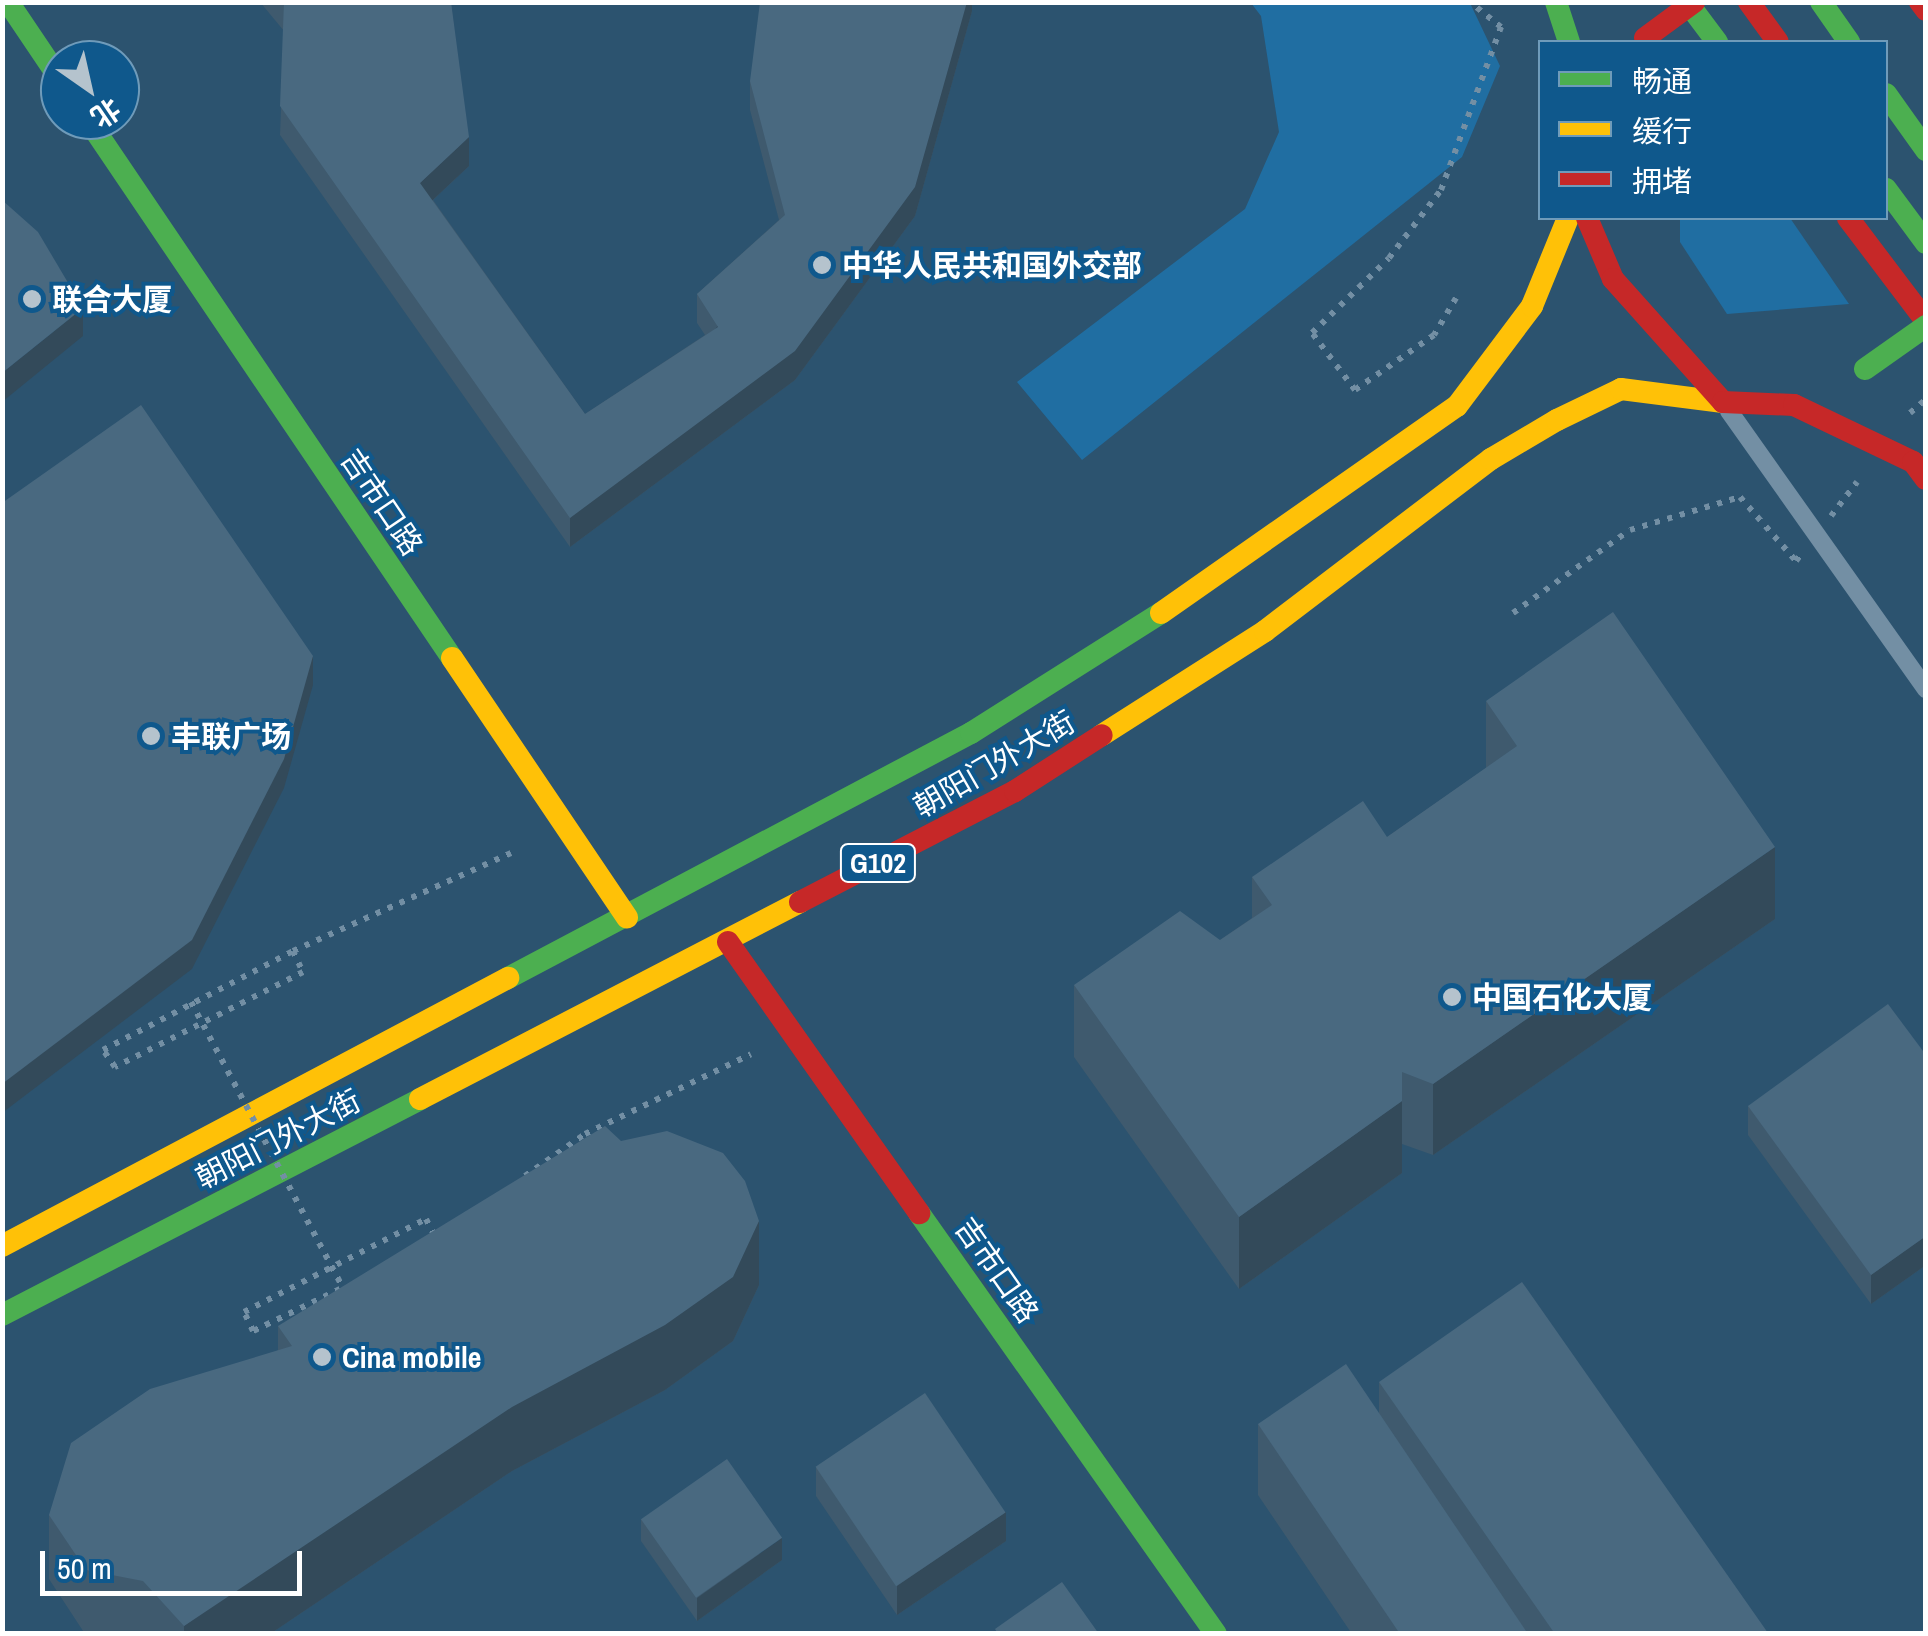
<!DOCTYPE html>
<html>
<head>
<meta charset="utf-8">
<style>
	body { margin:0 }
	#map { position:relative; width:1928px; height:1636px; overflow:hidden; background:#2c536f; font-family:"Archivo Narrow","Noto Sans SC",sans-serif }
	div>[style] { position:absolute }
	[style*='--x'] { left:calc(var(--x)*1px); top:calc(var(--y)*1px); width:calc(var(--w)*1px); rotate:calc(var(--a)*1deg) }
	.green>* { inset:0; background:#206ea2 }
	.path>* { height:6px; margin-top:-3px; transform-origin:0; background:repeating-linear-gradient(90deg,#738fa4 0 5px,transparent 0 13px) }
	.lane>* { height:18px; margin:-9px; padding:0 9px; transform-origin:9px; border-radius:9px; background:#738fa4 }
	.fast>* { height:22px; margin:-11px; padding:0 11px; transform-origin:11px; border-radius:11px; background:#4caf50 }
	.slow>* { height:22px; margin:-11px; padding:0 11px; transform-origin:11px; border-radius:11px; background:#ffc107 }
	.jam>* { height:22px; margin:-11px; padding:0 11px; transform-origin:11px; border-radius:11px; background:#c62828 }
	.path-bridge>* { height:6px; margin-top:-3px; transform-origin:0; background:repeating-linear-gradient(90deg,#738fa4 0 5px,transparent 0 13px) }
	.fast-bridge>* { height:22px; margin:-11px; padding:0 11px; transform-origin:11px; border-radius:11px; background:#4caf50 }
	.jam-bridge>* { height:22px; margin:-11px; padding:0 11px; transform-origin:11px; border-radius:11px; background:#c62828 }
	.wall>* { inset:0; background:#3f5a6e }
	.shaded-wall>* { inset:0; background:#334a5a }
	.building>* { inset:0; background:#496980; transform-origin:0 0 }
	.dots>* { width:28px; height:28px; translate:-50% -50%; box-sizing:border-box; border:5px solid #0f588c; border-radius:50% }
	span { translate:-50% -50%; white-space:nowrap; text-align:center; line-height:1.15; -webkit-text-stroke:8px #0f588c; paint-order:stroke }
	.shield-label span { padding:2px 8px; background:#0f588c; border:2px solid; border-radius:8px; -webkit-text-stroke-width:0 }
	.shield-label { font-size:28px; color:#fff; font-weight:700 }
	.poi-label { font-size:30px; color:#fff; font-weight:700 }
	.left { translate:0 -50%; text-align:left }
	.street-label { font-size:30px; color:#fff }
	.frame { position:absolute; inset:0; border:5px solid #fff; pointer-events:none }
	.legend { position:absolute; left:1538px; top:40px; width:350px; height:180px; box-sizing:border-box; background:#0f588c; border:2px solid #6f9bba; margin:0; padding:12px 18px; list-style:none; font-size:30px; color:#fff }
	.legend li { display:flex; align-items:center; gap:20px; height:50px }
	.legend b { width:50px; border:2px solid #6f9bba }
	.north { position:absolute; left:40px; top:40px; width:100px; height:100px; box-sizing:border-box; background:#0f588c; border:2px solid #6f9bba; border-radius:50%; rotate:146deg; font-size:28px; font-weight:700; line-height:40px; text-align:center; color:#fff }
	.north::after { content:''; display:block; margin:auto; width:35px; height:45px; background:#b5c3cd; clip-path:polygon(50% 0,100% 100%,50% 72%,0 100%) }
	.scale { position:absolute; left:40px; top:1551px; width:262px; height:45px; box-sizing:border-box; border:5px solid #fff; border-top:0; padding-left:12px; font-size:30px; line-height:35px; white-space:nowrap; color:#fff; -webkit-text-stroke:8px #0f588c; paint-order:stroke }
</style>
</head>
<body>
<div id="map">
	<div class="green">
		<div style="clip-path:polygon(1251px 3px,1470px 3px,1500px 66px,1462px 157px,1082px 460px,1017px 382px,1245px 209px,1279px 132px,1261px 16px)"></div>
		<div style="clip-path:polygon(1680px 218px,1790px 218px,1849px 304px,1727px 314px,1680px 242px)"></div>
	</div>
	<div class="path">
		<div style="--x:1456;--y:298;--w:43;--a:120.7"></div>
		<div style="--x:1434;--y:335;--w:96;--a:145.2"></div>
		<div style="--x:1355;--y:390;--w:71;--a:-127"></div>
		<div style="--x:1312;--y:333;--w:107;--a:-44.2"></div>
		<div style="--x:1389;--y:258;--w:86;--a:-52.6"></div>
		<div style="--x:1441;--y:190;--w:174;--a:-69.8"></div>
		<div style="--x:1501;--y:27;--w:40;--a:-141"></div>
		<div style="--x:1910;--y:413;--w:21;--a:-41"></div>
		<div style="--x:1831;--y:516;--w:43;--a:-52.6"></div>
		<div style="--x:1513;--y:613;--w:143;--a:-35.4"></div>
		<div style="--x:1630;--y:530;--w:115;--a:-16.7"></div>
		<div style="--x:1740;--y:497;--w:85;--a:48.8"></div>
		<div style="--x:1796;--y:561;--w:10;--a:-53"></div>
		<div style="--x:293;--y:951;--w:23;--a:65"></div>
		<div style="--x:303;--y:972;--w:211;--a:153.2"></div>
		<div style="--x:115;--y:1067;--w:21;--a:-125"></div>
		<div style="--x:103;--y:1050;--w:214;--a:-27.5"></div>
		<div style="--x:293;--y:951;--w:239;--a:-24.2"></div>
		<div style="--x:525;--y:1176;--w:73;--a:-35"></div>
		<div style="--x:585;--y:1134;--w:184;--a:-25.7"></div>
		<div style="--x:340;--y:1289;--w:97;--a:154.2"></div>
		<div style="--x:253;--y:1331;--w:21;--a:-115"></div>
		<div style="--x:244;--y:1312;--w:204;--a:-27.1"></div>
		<div style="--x:426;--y:1219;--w:20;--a:63"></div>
	</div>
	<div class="lane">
		<div style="--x:1729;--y:411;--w:341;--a:54.7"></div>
	</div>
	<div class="fast">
		<div style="--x:8;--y:2;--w:93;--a:56"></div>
		<div style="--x:1556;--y:2;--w:42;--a:72"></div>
		<div style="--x:1687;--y:2;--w:50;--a:53.1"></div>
		<div style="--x:1821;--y:2;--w:49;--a:55"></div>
		<div style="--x:1886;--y:94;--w:69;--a:54.5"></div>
		<div style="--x:88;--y:120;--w:650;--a:55.92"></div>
		<div style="--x:1886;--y:189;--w:67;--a:53.5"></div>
		<div style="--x:508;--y:978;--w:524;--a:-27.89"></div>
		<div style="--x:971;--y:733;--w:225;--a:-32.3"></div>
		<div style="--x:919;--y:1213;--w:515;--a:54.8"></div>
		<div style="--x:2;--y:1315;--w:471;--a:-27.3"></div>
	</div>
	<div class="slow">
		<div style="--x:1161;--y:613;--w:361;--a:-35"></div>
		<div style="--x:1457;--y:406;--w:125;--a:-53.1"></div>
		<div style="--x:1532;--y:306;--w:95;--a:-67.8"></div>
		<div style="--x:452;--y:658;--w:313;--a:56"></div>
		<div style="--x:1102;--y:735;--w:193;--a:-32.5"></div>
		<div style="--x:1265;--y:631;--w:284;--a:-37.3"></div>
		<div style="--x:1491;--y:459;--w:77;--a:-30.6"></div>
		<div style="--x:1557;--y:420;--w:71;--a:-25.8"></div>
		<div style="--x:1621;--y:389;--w:103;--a:7.3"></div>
		<div style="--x:420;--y:1099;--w:428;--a:-27.4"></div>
		<div style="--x:2;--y:1246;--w:573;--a:-27.91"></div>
	</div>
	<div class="jam">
		<div style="--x:1749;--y:2;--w:49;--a:54.1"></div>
		<div style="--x:1920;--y:2;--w:10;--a:53"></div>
		<div style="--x:1587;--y:218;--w:66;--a:66.9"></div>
		<div style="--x:1613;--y:279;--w:165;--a:48.2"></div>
		<div style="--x:1723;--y:402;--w:71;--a:2.4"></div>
		<div style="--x:1794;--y:405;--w:132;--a:25.6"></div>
		<div style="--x:1913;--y:462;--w:21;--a:53"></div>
		<div style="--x:1848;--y:218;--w:129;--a:52.9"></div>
		<div style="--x:800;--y:902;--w:242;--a:-27.3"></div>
		<div style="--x:1015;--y:791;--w:103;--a:-32.8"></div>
		<div style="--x:728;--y:942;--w:332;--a:54.8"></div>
	</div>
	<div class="path-bridge">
		<div style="--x:191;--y:1002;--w:324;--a:62"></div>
	</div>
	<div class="fast-bridge">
		<div style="--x:1865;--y:369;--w:75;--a:-35.2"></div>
	</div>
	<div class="jam-bridge">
		<div style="--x:1645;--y:38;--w:61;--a:-36.3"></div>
	</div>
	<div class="wall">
		<div style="clip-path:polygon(260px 2px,451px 2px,469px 166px,433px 200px,585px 414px,705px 335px,697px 323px,697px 294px,779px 220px,750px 110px,750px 81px,972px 2px,972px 11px,915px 216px,795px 380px,570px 547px,280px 135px,284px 31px)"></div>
		<div style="clip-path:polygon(1486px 701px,1775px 919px,1433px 1155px,1402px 1144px,1402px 1173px,1239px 1289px,1074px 1057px,1074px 985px,1220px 940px,1252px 918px,1252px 877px,1387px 837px,1486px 768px)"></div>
		<div style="clip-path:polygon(1926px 1055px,1926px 1265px,1871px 1304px,1748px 1135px,1748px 1106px)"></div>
		<div style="clip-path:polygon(759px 1285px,733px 1341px,665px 1390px,512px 1471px,270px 1634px,85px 1634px,49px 1579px,49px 1515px,278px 1350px,278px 1326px)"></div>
		<div style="clip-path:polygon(1379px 1382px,1768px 1634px,1352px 1634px,1258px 1495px,1258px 1424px,1379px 1414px)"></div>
		<div style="clip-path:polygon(816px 1467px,1006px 1541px,897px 1615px,816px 1496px)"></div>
		<div style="clip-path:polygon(641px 1519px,782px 1560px,697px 1621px,641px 1541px)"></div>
	</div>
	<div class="shaded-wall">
		<div style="clip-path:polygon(967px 2px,972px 2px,972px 11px,915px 216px,795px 380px,570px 547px,570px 518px)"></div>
		<div style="clip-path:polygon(469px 137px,469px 166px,420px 212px,420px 183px)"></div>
		<div style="clip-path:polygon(83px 308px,83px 336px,2px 402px,2px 373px)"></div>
		<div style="clip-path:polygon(313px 656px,313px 685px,284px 788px,192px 969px,2px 1113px,2px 1084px)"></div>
		<div style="clip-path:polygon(1775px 847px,1775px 919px,1433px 1155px,1433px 1084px)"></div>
		<div style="clip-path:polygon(1402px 1101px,1402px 1173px,1239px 1289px,1239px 1217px)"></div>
		<div style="clip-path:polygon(759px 1221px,759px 1285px,733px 1341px,665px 1390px,512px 1471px,270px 1634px,184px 1634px,184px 1626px)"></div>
		<div style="clip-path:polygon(1926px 1236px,1926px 1265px,1871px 1304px,1871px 1275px)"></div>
		<div style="clip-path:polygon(1006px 1512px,1006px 1541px,897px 1615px,897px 1586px)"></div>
		<div style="clip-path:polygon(782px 1538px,782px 1560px,697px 1621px,697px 1598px)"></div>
	</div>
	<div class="building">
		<div style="clip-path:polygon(284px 2px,451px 2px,469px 137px,420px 183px,585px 414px,718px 327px,697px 294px,785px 215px,750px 81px,760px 2px,967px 2px,915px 187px,795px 351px,570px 518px,280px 106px)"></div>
		<div style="clip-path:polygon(2px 200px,38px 232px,83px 308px,2px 373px)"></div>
		<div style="clip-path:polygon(141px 405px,313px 656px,284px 759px,192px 940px,2px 1084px,2px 503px)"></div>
		<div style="clip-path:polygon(1613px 612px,1775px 847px,1433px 1084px,1402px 1072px,1402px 1101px,1239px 1217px,1074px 985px,1180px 911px,1220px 940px,1272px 905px,1252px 877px,1363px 801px,1387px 837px,1517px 746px,1486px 701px)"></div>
		<div style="clip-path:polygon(1888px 1004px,1926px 1055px,1926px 1236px,1871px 1275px,1748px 1106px)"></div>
		<div style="clip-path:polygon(605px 1126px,621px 1141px,667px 1131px,723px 1153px,745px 1181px,759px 1221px,733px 1277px,665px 1325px,512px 1407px,184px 1626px,143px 1581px,86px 1570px,49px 1515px,71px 1443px,150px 1389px,292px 1346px,278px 1326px)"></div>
		<div style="clip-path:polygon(1522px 1282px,1768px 1633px,1768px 1634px,1555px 1634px,1379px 1382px)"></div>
		<div style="clip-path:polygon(1346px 1364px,1528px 1634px,1400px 1634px,1258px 1424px)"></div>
		<div style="left:925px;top:1393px;width:144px;height:132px;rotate:56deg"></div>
		<div style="left:727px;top:1459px;width:96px;height:105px;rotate:55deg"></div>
		<div style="clip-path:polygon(1062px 1582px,1099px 1634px,998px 1634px,995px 1629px)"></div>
	</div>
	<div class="dots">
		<div style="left:822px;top:265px;background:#b5c3cd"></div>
		<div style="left:32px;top:299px;background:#b5c3cd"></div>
		<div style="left:151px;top:736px;background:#b5c3cd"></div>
		<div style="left:1452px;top:997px;background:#b5c3cd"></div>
		<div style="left:322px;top:1357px;background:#b5c3cd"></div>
	</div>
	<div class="shield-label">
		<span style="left:878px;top:863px">G102</span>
	</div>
	<div class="poi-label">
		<span class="left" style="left:842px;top:265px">中华人民共和国外交部</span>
		<span class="left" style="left:52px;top:299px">联合大厦</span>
		<span class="left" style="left:171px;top:736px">丰联广场</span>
		<span class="left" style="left:1472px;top:997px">中国石化大厦</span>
		<span class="left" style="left:342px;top:1357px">Cina mobile</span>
	</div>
	<div class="street-label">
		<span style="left:382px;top:502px;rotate:56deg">吉市口路</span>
		<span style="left:994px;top:764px;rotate:-30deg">朝阳门外大街</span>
		<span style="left:278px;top:1139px;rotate:-27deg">朝阳门外大街</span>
		<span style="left:997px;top:1270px;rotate:55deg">吉市口路</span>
	</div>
	<div class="frame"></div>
	<ul class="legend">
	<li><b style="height:12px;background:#4caf50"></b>畅通</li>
	<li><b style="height:12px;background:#ffc107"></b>缓行</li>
	<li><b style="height:12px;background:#c62828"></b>拥堵</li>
	</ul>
	<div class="north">北</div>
	<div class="scale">50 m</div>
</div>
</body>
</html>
